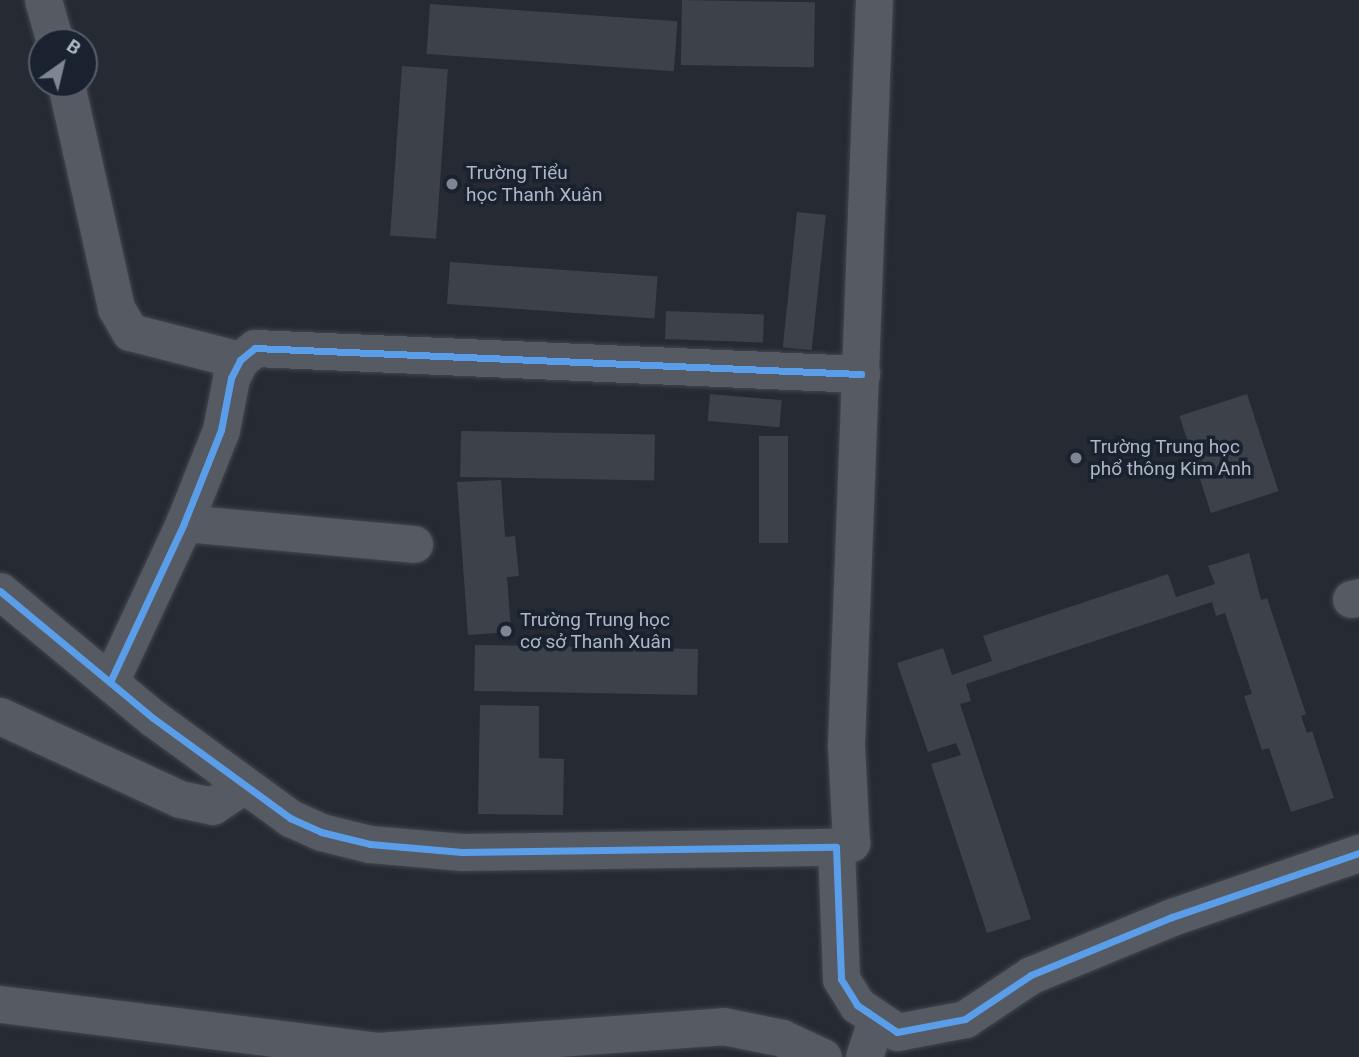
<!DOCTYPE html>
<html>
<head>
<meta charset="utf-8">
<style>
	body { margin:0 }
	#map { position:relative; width:1359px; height:1057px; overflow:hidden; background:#262b33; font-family:Roboto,sans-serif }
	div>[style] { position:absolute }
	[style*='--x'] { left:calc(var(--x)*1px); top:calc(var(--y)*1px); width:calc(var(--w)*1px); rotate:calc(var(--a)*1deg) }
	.building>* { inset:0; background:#3d424a; transform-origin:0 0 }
	.roads { filter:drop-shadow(0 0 2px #42464c) drop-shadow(0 0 2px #42464c) }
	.minor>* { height:37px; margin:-18.5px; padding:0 18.5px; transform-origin:18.5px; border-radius:18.5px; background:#565a62 }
	.cycleway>* { height:7px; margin:-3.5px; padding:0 3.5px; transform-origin:3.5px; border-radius:3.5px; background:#5a9eea }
	.dots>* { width:19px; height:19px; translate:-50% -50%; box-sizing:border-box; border:4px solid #19222e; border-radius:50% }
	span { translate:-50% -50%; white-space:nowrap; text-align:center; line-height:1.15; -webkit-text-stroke:7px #19222e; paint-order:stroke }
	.poi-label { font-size:19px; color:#aeb7c6 }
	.left { translate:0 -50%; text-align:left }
	.north { position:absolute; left:28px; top:28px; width:70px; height:70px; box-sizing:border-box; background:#19222e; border:2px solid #555e6b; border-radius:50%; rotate:34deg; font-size:19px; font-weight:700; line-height:28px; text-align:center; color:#aeb7c6 }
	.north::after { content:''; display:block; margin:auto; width:24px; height:32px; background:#7e8693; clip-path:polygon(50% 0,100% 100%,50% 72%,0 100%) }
</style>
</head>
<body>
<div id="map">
	<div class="building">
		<div style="left:682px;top:0;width:133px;height:65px;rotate:1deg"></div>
		<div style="left:430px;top:4px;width:248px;height:50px;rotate:4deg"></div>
		<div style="left:402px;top:66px;width:46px;height:170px;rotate:4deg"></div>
		<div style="left:797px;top:212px;width:29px;height:136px;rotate:6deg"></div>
		<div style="left:450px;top:262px;width:208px;height:42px;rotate:4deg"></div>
		<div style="left:666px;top:311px;width:98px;height:28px;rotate:2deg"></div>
		<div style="left:710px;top:394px;width:72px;height:27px;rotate:5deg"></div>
		<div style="left:1247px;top:394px;width:102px;height:71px;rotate:72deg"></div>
		<div style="left:461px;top:431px;width:194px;height:46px;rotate:1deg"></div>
		<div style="left:759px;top:436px;width:29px;height:107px"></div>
		<div style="clip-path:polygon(501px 480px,505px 537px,515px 536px,519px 576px,507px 577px,511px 632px,468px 635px,457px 482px)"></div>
		<div style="clip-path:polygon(1249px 553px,1261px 600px,1267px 598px,1306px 714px,1301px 716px,1307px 733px,1312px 731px,1334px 798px,1291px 812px,1269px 748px,1262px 750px,1244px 696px,1252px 694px,1225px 613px,1216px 616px,1212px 602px,966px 684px,971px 701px,960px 704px,1031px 919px,987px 933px,931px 764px,961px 755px,956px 743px,928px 752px,897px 663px,943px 648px,952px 675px,992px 661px,983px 636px,1168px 574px,1176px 597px,1215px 584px,1208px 566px)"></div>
		<div style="left:475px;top:645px;width:223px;height:46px;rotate:1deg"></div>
		<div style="clip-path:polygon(480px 705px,539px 706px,539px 758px,564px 759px,563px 815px,478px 814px)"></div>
	</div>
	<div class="roads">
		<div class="minor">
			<div style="--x:43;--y:0;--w:44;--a:74.1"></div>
			<div style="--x:66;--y:84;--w:230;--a:77.4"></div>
			<div style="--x:116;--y:308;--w:28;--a:60"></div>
			<div style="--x:130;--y:332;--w:114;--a:14.3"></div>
			<div style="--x:184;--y:523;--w:231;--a:5.2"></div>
			<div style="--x:0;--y:591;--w:199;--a:39.7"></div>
			<div style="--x:153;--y:718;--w:170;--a:36.1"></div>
			<div style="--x:290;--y:818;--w:34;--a:24"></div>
			<div style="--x:321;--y:832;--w:50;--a:13.8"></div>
			<div style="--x:370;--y:844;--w:92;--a:5"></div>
			<div style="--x:462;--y:852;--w:374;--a:-0.8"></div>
			<div style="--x:836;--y:847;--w:132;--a:87.8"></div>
			<div style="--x:841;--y:979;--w:31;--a:58"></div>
			<div style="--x:857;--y:1005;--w:48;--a:34"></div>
			<div style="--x:897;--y:1032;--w:69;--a:-10.8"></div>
			<div style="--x:965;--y:1019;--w:79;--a:-33.7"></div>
			<div style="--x:1031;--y:975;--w:152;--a:-22.4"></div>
			<div style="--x:1172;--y:917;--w:198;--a:-18.9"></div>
			<div style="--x:1351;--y:599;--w:8;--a:-14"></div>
			<div style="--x:110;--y:682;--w:175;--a:-65"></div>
			<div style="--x:184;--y:523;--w:100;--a:-68.3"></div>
			<div style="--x:221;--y:430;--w:53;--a:-79.1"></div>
			<div style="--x:231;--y:378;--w:20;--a:-63"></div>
			<div style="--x:240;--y:360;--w:19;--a:-39"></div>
			<div style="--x:255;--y:348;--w:607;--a:2.46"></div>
			<div style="--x:0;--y:716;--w:198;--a:24.8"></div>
			<div style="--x:180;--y:799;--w:33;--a:12"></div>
			<div style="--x:212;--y:806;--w:38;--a:-33"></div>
			<div style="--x:836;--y:847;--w:16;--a:-15"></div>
			<div style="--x:851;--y:843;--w:98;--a:-92.9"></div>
			<div style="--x:846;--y:745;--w:746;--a:-87.85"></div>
			<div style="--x:0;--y:1004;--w:380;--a:7.1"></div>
			<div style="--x:377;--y:1051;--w:347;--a:-4.1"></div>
			<div style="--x:723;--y:1026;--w:60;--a:11.5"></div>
			<div style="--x:782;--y:1038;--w:45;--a:24.9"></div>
			<div style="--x:864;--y:1057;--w:38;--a:-72"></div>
		</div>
	</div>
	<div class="cycleway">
		<div style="--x:0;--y:591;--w:199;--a:39.7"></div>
		<div style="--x:153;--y:718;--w:170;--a:36.1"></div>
		<div style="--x:290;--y:818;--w:34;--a:24"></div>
		<div style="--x:321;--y:832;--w:50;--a:13.8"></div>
		<div style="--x:370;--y:844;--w:92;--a:5"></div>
		<div style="--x:462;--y:852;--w:374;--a:-0.8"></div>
		<div style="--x:836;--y:847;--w:132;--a:87.8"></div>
		<div style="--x:841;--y:979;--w:31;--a:58"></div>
		<div style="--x:857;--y:1005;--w:48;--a:34"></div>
		<div style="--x:897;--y:1032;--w:69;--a:-10.8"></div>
		<div style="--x:965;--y:1019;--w:79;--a:-33.7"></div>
		<div style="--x:1031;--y:975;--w:152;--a:-22.4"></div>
		<div style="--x:1172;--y:917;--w:198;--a:-18.9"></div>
		<div style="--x:110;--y:682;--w:175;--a:-65"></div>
		<div style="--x:184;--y:523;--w:100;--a:-68.3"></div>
		<div style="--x:221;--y:430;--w:53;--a:-79.1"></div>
		<div style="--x:231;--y:378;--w:20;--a:-63"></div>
		<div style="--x:240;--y:360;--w:19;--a:-39"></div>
		<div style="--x:255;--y:348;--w:607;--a:2.46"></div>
	</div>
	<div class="dots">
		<div style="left:452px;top:184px;background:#7e8693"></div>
		<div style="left:1076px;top:458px;background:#7e8693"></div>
		<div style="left:506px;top:631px;background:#7e8693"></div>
	</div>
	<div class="poi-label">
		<span class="left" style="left:466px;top:184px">Trường Tiểu<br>học Thanh Xuân</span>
		<span class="left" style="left:1090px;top:458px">Trường Trung học<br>phổ thông Kim Anh</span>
		<span class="left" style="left:520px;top:631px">Trường Trung học<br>cơ sở Thanh Xuân</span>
	</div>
	<div class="north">B</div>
</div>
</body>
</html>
